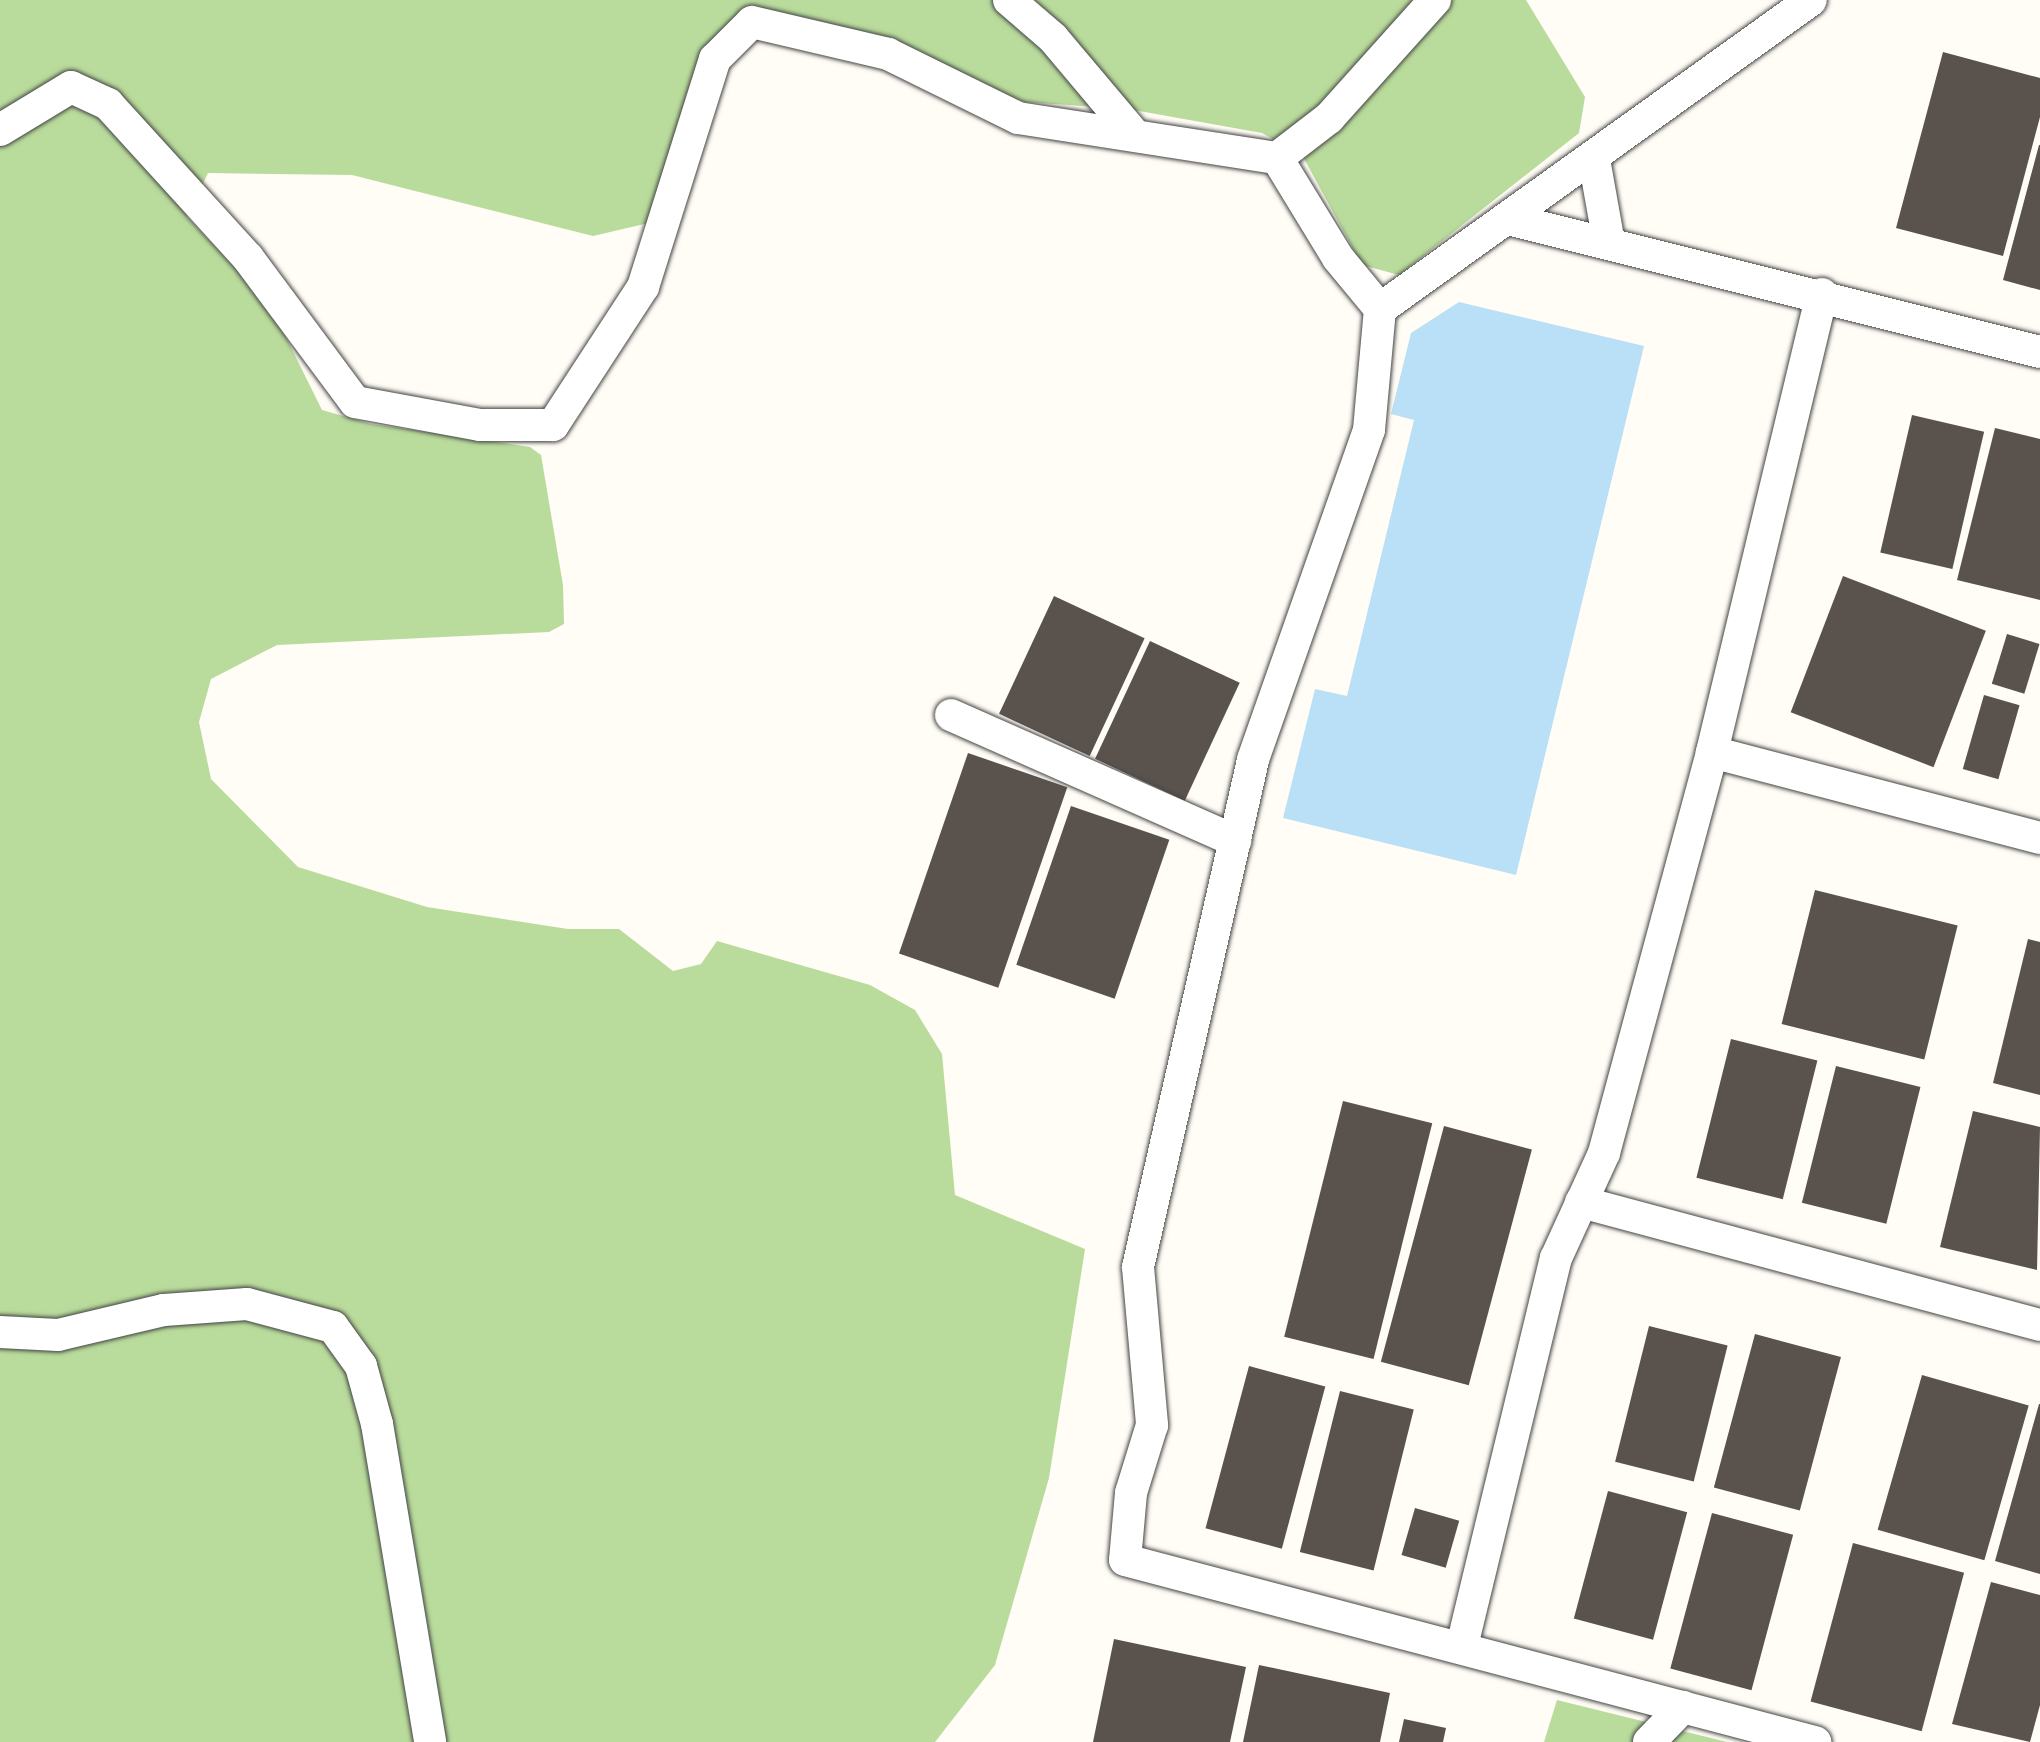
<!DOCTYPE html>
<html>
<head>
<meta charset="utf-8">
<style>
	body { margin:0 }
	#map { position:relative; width:2040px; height:1742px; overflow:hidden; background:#fffdf5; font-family:Literata,serif }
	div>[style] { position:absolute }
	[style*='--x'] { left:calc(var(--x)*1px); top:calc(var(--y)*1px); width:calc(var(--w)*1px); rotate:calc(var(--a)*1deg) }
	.forest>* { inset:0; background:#b9dc9c }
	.water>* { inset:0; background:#b9e0f7 }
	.building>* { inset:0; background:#5a524d; transform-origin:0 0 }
	.roads { filter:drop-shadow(0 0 2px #444) drop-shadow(0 0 2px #444) }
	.minor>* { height:32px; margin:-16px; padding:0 16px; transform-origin:16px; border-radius:16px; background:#fff }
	span { translate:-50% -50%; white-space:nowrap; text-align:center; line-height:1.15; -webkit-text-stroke:10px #fff; paint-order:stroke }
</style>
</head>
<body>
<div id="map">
	<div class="forest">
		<div style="clip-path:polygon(0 0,1526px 0,1585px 97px,1579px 133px,1399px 275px,1362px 265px,1302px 155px,1262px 133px,1128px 109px,1024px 102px,901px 51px,755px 12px,653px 222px,593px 236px,352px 175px,208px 173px,187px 217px,270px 305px,322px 410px,371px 424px,530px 447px,541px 455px,563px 585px,564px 624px,549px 632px,277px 645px,211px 679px,199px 722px,211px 779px,298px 867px,427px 907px,568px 929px,619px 929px,673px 971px,701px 964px,717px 941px,870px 985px,915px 1010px,942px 1054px,955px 1195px,1085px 1249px,1049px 1478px,995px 1665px,935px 1742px,0 1742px)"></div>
		<div style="clip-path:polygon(1557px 1700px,1727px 1742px,1544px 1742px)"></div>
	</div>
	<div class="water">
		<div style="clip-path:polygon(1459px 302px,1644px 346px,1516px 875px,1283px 818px,1315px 689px,1347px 696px,1414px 420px,1391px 414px,1411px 333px)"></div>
	</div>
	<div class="building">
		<div style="clip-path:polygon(1943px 52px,2040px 78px,2040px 117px,2003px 256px,1896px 228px)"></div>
		<div style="clip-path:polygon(2039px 145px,2040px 145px,2040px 290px,2003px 280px)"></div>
		<div style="left:1912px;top:415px;width:74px;height:141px;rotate:13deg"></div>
		<div style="clip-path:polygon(1995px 428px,2040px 439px,2040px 600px,1957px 580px)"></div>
		<div style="left:1843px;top:576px;width:153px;height:146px;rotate:21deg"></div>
		<div style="left:1054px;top:596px;width:100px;height:130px;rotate:25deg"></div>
		<div style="left:2007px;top:634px;width:34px;height:52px;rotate:17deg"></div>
		<div style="left:1150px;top:641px;width:99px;height:130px;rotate:25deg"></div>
		<div style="left:1984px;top:695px;width:37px;height:77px;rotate:16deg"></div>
		<div style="left:968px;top:753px;width:105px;height:212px;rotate:19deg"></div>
		<div style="left:1071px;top:806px;width:104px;height:168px;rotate:19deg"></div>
		<div style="left:1815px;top:890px;width:147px;height:138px;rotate:14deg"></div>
		<div style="clip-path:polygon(2028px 939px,2040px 942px,2040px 1095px,1993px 1083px)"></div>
		<div style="left:1731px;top:1039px;width:89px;height:143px;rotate:14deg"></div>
		<div style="left:1836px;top:1066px;width:87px;height:141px;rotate:14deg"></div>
		<div style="left:1343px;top:1101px;width:92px;height:243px;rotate:14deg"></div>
		<div style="clip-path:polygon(1973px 1111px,2040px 1127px,2037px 1270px,1940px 1247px)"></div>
		<div style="left:1444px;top:1126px;width:91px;height:244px;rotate:15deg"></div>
		<div style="left:1649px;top:1326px;width:81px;height:140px;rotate:14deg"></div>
		<div style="left:1755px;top:1334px;width:89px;height:159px;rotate:15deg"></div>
		<div style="left:1249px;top:1366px;width:79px;height:168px;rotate:15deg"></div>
		<div style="left:1922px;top:1375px;width:111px;height:161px;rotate:16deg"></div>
		<div style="left:1340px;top:1391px;width:76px;height:166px;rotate:14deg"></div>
		<div style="clip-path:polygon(2039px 1404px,2040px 1404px,2040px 1574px,1995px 1561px)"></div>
		<div style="left:1608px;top:1491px;width:82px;height:132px;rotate:15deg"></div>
		<div style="left:1415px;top:1508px;width:46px;height:49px;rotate:16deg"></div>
		<div style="left:1712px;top:1513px;width:84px;height:161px;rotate:15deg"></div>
		<div style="left:1853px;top:1543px;width:115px;height:164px;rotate:15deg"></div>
		<div style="clip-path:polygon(1991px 1582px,2040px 1595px,2040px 1705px,2030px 1742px,1952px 1724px)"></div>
		<div style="clip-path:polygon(1114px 1639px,1246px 1667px,1230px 1742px,1093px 1742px)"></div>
		<div style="clip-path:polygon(1259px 1665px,1390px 1693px,1380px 1742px,1243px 1742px)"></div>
		<div style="clip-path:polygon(1404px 1719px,1446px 1728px,1443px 1742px,1399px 1742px)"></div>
	</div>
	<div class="roads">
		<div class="minor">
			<div style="--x:1009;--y:0;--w:58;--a:40.8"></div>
			<div style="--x:1053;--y:38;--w:124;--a:49.9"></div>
			<div style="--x:0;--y:130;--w:83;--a:-31.2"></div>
			<div style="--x:71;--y:87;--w:41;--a:24.7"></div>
			<div style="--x:108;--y:104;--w:208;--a:47.7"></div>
			<div style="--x:248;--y:258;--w:179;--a:53.4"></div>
			<div style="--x:355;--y:402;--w:127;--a:10.4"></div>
			<div style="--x:480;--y:425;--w:73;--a:0"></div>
			<div style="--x:553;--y:425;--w:165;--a:-56.9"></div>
			<div style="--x:643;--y:287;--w:239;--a:-72.5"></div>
			<div style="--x:715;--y:59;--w:52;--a:-45"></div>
			<div style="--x:752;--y:22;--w:140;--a:13.2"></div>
			<div style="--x:888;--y:54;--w:145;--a:26.2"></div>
			<div style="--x:1018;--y:118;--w:262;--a:8.8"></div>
			<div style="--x:1277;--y:158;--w:66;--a:-37.6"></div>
			<div style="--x:1329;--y:118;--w:159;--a:-48.1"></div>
			<div style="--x:1277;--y:158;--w:117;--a:58.6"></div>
			<div style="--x:1338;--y:258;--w:66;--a:50.5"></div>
			<div style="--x:1380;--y:309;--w:121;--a:95.2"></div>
			<div style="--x:1369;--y:430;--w:350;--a:109.4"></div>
			<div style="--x:1253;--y:760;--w:520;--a:102.78"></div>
			<div style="--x:1138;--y:1267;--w:159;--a:84.9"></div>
			<div style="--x:1152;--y:1425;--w:71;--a:107.2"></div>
			<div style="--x:1131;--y:1493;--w:67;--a:95.1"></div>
			<div style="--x:1125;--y:1560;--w:714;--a:14.78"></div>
			<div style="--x:1594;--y:159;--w:85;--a:79.9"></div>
			<div style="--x:1512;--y:220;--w:544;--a:14.04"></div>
			<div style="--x:1380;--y:309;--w:530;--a:-35.64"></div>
			<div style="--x:951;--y:715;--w:311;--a:23.9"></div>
			<div style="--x:1712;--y:752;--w:339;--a:14.7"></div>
			<div style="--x:1581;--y:1202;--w:475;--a:15"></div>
			<div style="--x:0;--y:1332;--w:58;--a:3"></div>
			<div style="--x:58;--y:1335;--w:109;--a:-13.3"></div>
			<div style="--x:164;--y:1310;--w:83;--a:-4.1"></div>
			<div style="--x:247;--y:1304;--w:89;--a:15"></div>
			<div style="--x:333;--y:1327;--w:48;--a:54.3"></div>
			<div style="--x:361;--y:1366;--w:60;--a:74.6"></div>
			<div style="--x:377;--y:1424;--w:322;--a:80.5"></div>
			<div style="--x:1462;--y:1646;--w:399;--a:-76.4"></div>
			<div style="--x:1556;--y:1258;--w:115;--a:-65.4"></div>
			<div style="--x:1604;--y:1153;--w:415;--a:-74.9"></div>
			<div style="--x:1712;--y:752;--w:471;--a:-76.5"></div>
			<div style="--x:1649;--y:1742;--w:49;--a:-45.8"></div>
		</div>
	</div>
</div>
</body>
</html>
